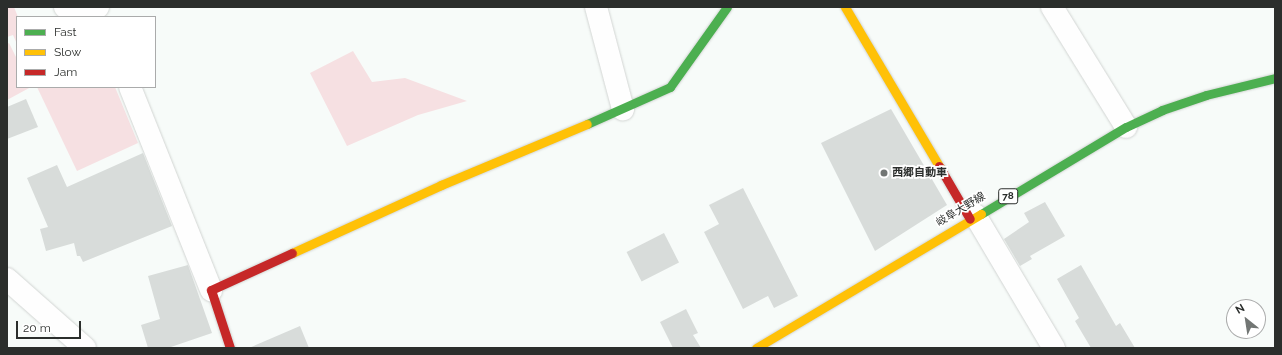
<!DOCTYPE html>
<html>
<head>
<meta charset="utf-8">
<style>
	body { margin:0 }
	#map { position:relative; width:1282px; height:355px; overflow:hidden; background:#f7fbf9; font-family:Raleway,"Noto Sans JP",sans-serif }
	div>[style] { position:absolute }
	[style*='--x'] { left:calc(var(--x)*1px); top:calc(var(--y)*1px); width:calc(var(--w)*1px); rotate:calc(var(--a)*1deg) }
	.green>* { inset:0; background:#f6e0e2 }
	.building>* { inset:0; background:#d8dcda; transform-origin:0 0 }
	.roads { filter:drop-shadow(0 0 1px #d2d5d3) drop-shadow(0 0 1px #d2d5d3) }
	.street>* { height:22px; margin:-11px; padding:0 11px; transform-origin:11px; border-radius:11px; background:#fefefe }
	.fast>* { height:9px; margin:-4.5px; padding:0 4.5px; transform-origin:4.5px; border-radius:4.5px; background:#4caf50 }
	.slow>* { height:9px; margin:-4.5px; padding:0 4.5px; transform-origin:4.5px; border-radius:4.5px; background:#ffc107 }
	.jam>* { height:9px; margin:-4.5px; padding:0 4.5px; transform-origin:4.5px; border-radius:4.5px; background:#c62828 }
	.dots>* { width:11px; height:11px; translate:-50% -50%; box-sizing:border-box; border:2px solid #fff; border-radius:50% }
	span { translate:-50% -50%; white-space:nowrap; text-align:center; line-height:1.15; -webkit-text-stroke:3.5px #fff; paint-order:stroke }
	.shield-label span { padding:1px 3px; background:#fff; border:1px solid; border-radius:3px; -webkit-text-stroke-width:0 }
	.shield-label { font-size:10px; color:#2b2e2c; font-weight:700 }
	.poi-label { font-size:11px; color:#2b2e2c; font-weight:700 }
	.left { translate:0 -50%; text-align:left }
	.street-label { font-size:11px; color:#2b2e2c }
	.frame { position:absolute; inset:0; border:8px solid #2b2e2c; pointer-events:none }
	.legend { position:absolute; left:16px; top:16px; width:140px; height:72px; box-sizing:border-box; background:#fff; border:1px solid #aaabab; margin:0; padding:5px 7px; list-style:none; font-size:12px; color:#2b2e2c }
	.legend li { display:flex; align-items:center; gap:8px; height:20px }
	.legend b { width:20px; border:1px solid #aaabab }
	.north { position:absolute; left:1226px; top:299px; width:40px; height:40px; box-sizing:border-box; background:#fff; border:1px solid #aaabab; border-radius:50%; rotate:330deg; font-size:11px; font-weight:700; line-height:16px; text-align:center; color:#2b2e2c }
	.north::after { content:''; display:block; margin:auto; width:14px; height:18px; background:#727674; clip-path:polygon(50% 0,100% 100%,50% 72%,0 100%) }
	.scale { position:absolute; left:16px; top:321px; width:65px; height:18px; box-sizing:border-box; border:2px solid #2b2e2c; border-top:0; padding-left:5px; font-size:12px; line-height:14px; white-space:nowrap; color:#2b2e2c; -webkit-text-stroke:3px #fff; paint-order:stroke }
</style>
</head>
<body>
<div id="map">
	<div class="green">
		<div style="clip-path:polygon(7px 7px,14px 7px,18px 17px,17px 44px,13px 35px,7px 37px)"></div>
		<div style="clip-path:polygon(9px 43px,17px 59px,17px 87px,31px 87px,7px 100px,7px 44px)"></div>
		<div style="clip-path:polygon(353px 51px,372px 82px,405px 78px,467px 101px,418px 115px,347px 146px,310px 73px)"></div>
		<div style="clip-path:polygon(37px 87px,115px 87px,138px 143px,77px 171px)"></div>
	</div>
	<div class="building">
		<div style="clip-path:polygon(26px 99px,38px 127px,7px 139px,7px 107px)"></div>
		<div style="clip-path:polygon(891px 109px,947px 205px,875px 251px,821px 143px)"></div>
		<div style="clip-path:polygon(143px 153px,172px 226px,83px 262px,80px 256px,77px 256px,74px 243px,46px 251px,40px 229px,48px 227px,27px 178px,57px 165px,67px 187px)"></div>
		<div style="clip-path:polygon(743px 188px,798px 296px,774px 308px,768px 296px,743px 309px,704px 232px,719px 224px,709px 205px)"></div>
		<div style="clip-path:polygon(1045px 202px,1065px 236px,1030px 256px,1032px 259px,1020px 266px,1004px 239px,1029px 222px,1024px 213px)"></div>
		<div style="left:664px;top:233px;width:33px;height:42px;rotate:63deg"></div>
		<div style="clip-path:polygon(188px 265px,212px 333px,168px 348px,148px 348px,141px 325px,160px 319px,148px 276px)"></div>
		<div style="clip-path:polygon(1081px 265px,1116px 326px,1120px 323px,1135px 348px,1091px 348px,1075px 321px,1079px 318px,1057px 279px)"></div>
		<div style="clip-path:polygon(686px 309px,698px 333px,693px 335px,701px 348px,673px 348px,660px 322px)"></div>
		<div style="clip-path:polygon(300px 326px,309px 348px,249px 348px)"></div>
	</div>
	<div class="roads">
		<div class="street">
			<div style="--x:65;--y:7;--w:33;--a:0"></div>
			<div style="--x:596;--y:7;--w:106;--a:75.2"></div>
			<div style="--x:1052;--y:7;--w:141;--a:58.3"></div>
			<div style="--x:130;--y:87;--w:219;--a:68.2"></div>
			<div style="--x:975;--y:215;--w:155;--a:59.3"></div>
			<div style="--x:7;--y:279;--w:104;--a:41.5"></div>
		</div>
		<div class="fast">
			<div style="--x:587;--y:124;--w:91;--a:-24"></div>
			<div style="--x:670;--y:87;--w:98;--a:-54.5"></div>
			<div style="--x:981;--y:214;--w:169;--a:-31"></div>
			<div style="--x:1126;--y:127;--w:40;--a:-25"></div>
			<div style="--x:1162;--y:110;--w:46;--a:-18.8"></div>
			<div style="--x:1206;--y:95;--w:71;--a:-13.8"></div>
		</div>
		<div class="slow">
			<div style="--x:845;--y:7;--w:185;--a:59.4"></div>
			<div style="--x:292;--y:253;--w:164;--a:-24.5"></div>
			<div style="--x:441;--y:185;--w:158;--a:-22.7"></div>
			<div style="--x:756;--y:348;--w:262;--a:-30.8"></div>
		</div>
		<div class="jam">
			<div style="--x:939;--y:166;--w:61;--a:59.7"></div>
			<div style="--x:230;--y:348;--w:61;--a:-108.1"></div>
			<div style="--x:211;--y:290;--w:89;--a:-24.6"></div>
		</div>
	</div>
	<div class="dots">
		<div style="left:884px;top:173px;background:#727674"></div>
	</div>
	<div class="shield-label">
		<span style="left:1008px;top:196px">78</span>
	</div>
	<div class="poi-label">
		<span class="left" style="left:892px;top:173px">西郷自動車</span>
	</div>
	<div class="street-label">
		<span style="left:961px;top:210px;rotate:-31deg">岐阜大野線</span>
	</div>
	<div class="frame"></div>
	<ul class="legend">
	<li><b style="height:5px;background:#4caf50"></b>Fast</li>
	<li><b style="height:5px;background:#ffc107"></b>Slow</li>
	<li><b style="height:5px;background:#c62828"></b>Jam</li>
	</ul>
	<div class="north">N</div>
	<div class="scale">20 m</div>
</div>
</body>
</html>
